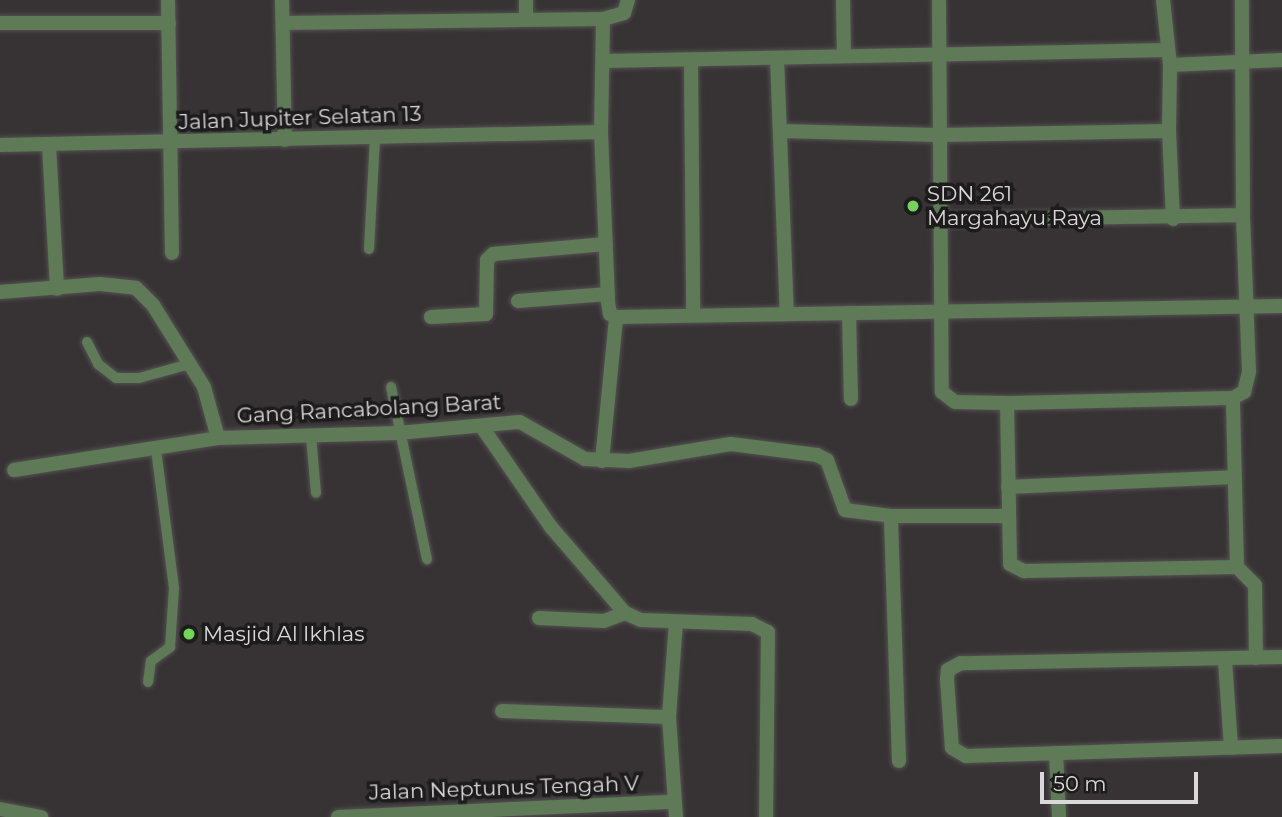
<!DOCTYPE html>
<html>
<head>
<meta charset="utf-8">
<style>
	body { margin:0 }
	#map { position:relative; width:1282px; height:817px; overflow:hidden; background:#373334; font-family:Montserrat,sans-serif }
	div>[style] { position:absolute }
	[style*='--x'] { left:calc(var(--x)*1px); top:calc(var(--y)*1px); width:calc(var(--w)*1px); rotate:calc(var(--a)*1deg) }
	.roads { filter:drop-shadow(0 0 2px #555152) drop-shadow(0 0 2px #555152) }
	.service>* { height:10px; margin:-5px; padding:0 5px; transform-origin:5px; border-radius:5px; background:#5e7a57 }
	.minor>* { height:14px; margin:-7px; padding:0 7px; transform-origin:7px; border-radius:7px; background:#5e7a57 }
	.dots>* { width:19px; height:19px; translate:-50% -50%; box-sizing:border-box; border:4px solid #1d1c1c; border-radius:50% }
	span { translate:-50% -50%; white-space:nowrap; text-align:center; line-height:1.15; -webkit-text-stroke:7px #1d1c1c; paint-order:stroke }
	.street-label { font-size:21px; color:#dbd8d9 }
	.poi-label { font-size:21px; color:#dbd8d9 }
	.left { translate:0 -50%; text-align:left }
	.scale { position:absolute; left:1040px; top:772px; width:158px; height:32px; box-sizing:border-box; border:4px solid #dbd8d9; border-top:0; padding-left:9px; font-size:21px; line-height:24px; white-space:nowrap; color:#dbd8d9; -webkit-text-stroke:5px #1d1c1c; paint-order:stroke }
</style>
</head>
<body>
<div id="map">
	<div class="roads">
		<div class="service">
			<div style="--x:369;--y:249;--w:112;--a:-86.9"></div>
			<div style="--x:87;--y:342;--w:25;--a:63"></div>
			<div style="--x:98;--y:364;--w:23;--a:38"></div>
			<div style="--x:116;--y:378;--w:23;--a:0"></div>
			<div style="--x:139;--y:378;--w:53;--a:-15.4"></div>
			<div style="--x:391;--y:387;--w:176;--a:78.2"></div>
			<div style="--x:311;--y:436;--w:57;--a:85"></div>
			<div style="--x:148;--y:682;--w:21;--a:-82"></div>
			<div style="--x:151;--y:661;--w:24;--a:-36"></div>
			<div style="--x:170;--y:647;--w:59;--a:-86.1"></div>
			<div style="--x:174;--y:588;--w:140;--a:-97.4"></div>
		</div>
		<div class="minor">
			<div style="--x:168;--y:0;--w:253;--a:89.1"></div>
			<div style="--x:282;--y:0;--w:140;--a:88.8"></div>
			<div style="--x:526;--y:0;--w:17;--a:90"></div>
			<div style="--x:843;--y:0;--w:55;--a:89"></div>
			<div style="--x:939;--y:0;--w:392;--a:89.6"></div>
			<div style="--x:942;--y:392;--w:16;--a:38"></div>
			<div style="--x:955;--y:402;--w:52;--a:1.1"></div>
			<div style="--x:1007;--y:403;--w:161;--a:88.9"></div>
			<div style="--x:1010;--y:564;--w:16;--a:27"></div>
			<div style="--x:1024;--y:571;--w:213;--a:-1.1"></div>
			<div style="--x:1237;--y:567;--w:25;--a:45"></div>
			<div style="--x:1255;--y:585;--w:73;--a:89.2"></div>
			<div style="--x:603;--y:19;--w:113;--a:91"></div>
			<div style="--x:601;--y:132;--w:170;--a:87.6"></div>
			<div style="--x:608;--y:302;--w:12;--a:81"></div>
			<div style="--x:610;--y:314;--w:7;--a:27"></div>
			<div style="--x:616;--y:317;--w:666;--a:-0.95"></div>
			<div style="--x:0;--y:23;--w:169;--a:0"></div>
			<div style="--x:283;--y:23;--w:320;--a:-0.7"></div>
			<div style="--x:603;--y:19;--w:22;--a:-16"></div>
			<div style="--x:624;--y:13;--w:14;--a:-73"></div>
			<div style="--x:777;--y:58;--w:255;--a:87.8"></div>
			<div style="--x:691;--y:60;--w:254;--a:89.5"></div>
			<div style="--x:603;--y:61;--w:563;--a:-1.12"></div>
			<div style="--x:1170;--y:65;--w:112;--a:-2.6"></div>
			<div style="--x:780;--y:131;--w:157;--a:1.5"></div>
			<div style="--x:937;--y:135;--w:232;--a:-1"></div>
			<div style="--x:1169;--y:131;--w:66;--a:-89.1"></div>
			<div style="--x:1170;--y:65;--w:65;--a:-96.1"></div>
			<div style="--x:1169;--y:131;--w:88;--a:87.4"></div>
			<div style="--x:0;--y:145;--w:601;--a:-1.24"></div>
			<div style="--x:49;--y:145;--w:144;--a:86.8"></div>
			<div style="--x:939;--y:220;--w:304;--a:-0.9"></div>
			<div style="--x:0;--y:292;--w:100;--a:-4.6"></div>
			<div style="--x:100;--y:284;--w:36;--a:6"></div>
			<div style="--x:136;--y:288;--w:24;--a:45"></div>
			<div style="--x:153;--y:305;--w:97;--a:58.1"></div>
			<div style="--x:204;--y:387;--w:53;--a:74.6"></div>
			<div style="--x:518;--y:301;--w:90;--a:-4.4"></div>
			<div style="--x:849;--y:313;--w:86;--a:88.7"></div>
			<div style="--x:431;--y:317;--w:55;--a:-3.1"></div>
			<div style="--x:486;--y:314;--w:54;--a:-88.9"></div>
			<div style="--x:487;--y:260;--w:8;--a:-45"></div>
			<div style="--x:493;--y:254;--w:113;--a:-5.1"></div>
			<div style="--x:1007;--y:403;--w:226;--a:-1.3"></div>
			<div style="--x:482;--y:427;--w:121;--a:55.4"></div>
			<div style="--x:551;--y:527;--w:113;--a:49.3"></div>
			<div style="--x:625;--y:613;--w:17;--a:24"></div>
			<div style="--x:641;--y:620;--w:111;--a:2.1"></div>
			<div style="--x:752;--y:624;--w:18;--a:27"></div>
			<div style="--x:768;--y:632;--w:185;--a:90.6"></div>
			<div style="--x:602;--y:461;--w:145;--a:-84.4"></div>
			<div style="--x:14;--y:470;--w:206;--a:-8.9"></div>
			<div style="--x:218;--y:438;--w:180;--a:-1.6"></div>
			<div style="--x:398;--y:433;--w:122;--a:-5.2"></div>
			<div style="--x:520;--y:422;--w:75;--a:29.6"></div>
			<div style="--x:585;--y:459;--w:44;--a:2.6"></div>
			<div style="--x:629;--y:461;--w:103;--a:-9.5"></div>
			<div style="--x:731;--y:444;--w:87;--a:7.3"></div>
			<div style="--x:817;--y:455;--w:11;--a:27"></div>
			<div style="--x:827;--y:460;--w:53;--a:70.2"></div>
			<div style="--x:845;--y:510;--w:46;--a:7.4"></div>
			<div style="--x:1008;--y:487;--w:225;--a:-2.5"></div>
			<div style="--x:1237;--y:567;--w:169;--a:-91.4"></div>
			<div style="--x:1233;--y:398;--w:13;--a:-29"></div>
			<div style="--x:1244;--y:392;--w:21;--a:-76"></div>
			<div style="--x:1249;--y:372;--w:157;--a:-92.2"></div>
			<div style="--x:1243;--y:215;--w:215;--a:-90.3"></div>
			<div style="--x:539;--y:618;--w:65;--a:2.6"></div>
			<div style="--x:604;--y:621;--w:22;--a:-21"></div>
			<div style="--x:1282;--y:657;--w:321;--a:178.9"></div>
			<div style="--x:961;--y:663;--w:15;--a:152"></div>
			<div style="--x:948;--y:670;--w:9;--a:96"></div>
			<div style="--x:947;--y:679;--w:69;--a:85.9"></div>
			<div style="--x:952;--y:748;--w:16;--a:30"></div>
			<div style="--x:966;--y:756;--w:316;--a:-1.8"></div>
			<div style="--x:1225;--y:660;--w:88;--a:86.1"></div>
			<div style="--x:502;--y:711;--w:167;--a:2.1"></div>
			<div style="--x:1056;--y:753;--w:64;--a:87.3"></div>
			<div style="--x:899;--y:761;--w:245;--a:-91.9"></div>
			<div style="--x:891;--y:516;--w:117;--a:0"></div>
			<div style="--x:0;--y:809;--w:42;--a:11"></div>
			<div style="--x:338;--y:817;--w:334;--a:-2.6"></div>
			<div style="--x:676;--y:817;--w:100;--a:-94"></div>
			<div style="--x:669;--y:717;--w:95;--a:-85.8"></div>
		</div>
	</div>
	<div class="dots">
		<div style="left:913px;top:206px;background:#75d25b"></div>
		<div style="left:189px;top:634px;background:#75d25b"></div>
	</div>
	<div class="street-label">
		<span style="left:300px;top:118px;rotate:-2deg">Jalan Jupiter Selatan 13</span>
		<span style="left:369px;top:409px;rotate:-3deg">Gang Rancabolang Barat</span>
		<span style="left:504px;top:788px;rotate:-2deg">Jalan Neptunus Tengah V</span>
	</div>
	<div class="poi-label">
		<span class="left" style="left:927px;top:206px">SDN 261<br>Margahayu Raya</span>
		<span class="left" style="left:203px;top:634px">Masjid Al Ikhlas</span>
	</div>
	<div class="scale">50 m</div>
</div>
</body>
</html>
